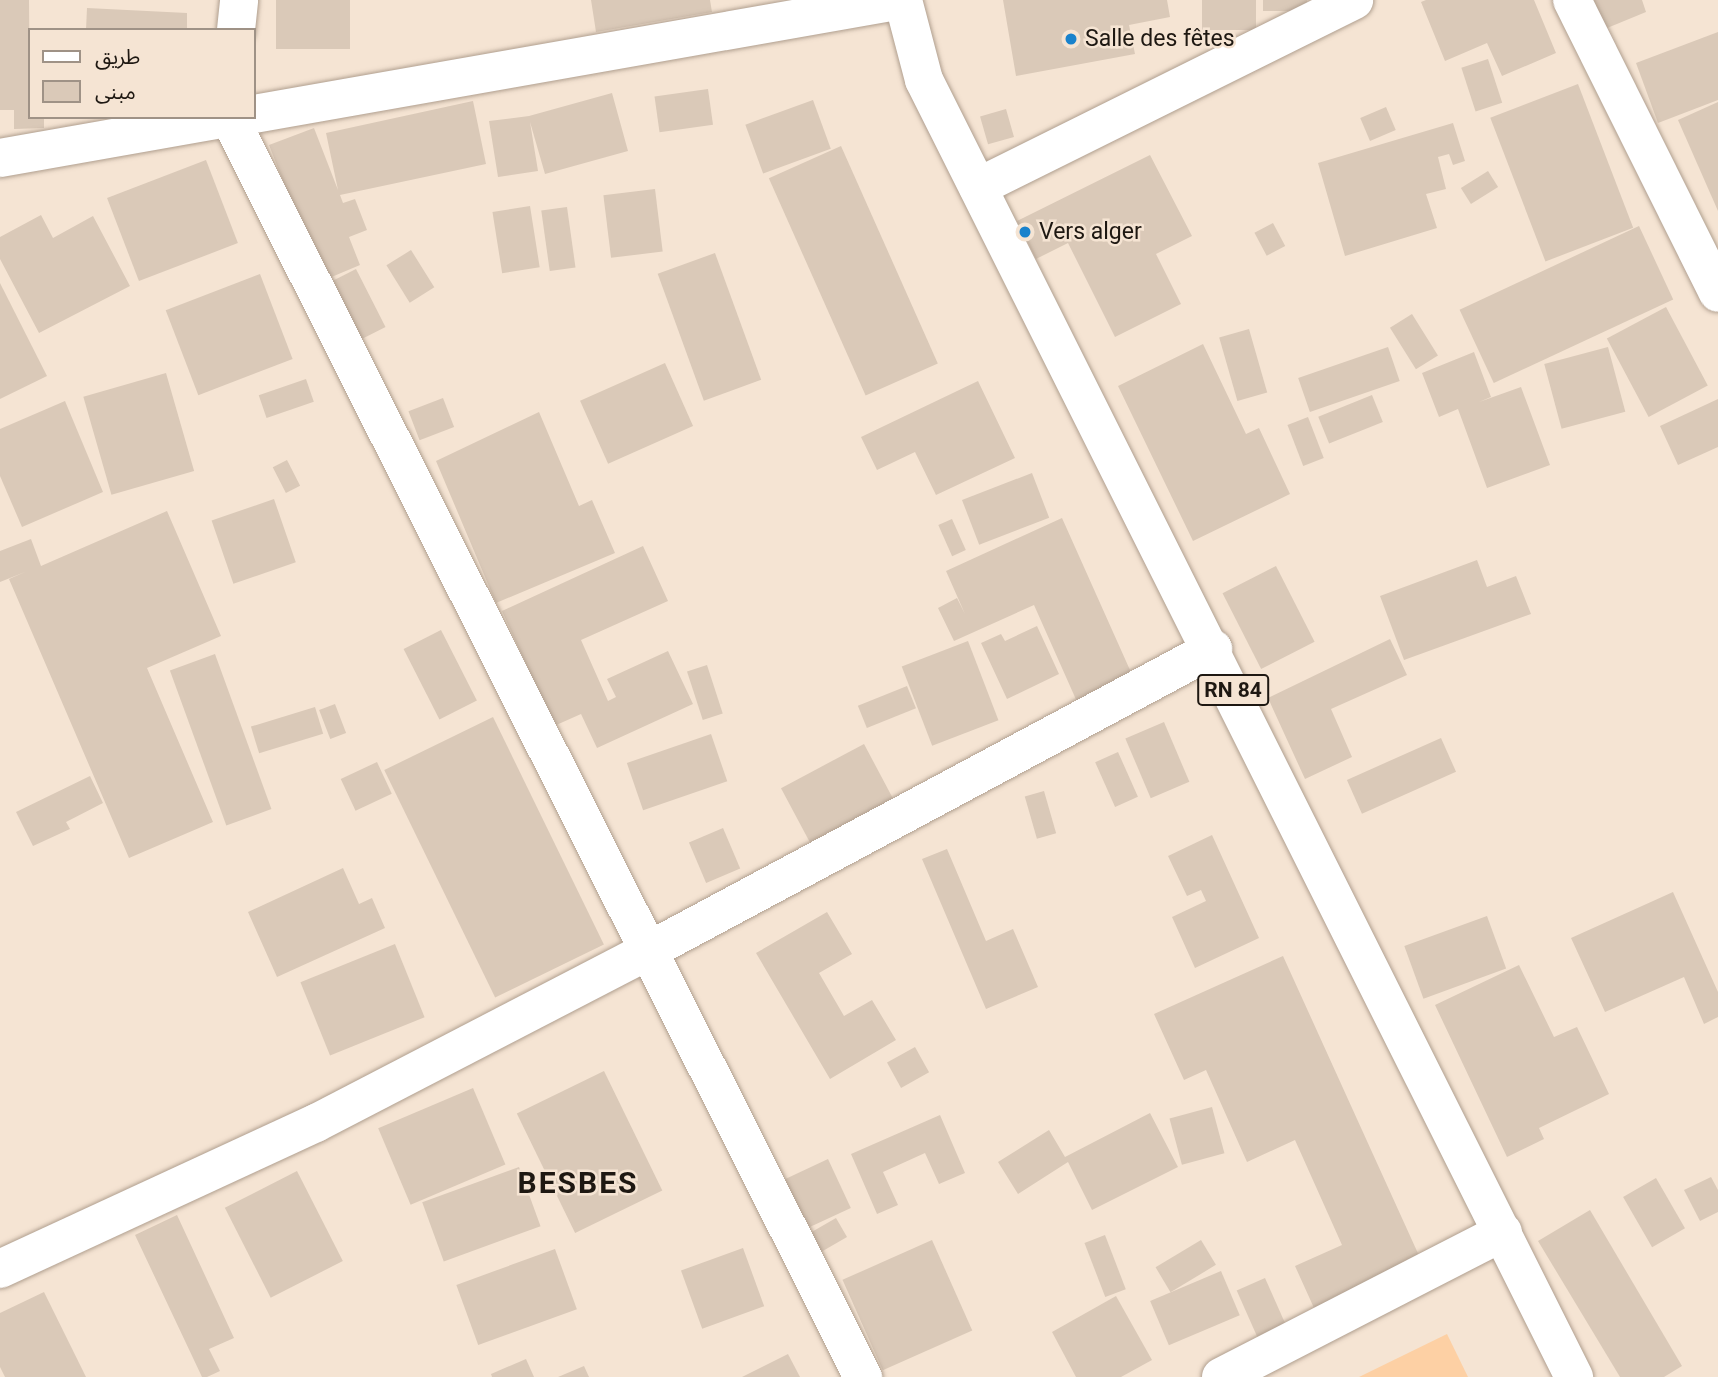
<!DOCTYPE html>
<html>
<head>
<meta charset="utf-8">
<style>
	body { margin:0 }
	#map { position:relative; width:1718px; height:1377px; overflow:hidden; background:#f5e4d3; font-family:Roboto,"Noto Sans Arabic",sans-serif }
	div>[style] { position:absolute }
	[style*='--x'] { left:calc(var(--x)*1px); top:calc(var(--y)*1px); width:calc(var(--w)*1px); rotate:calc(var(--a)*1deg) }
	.green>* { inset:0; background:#fdd0a4 }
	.building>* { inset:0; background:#dac9b8; transform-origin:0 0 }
	.roads { filter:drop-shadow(0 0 2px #b09f8f) drop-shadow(0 0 2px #b09f8f) }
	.minor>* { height:38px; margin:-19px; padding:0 19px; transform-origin:19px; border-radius:19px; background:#fff }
	.tertiary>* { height:38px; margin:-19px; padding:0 19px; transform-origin:19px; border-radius:19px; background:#fff }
	.primary>* { height:38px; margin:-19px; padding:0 19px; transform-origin:19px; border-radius:19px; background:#fff }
	.dots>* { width:19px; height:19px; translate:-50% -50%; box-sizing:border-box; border:4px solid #f5e4d3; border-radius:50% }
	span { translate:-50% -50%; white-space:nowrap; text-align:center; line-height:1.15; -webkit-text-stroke:5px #f5e4d3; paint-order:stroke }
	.shield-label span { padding:2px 5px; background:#f5e4d3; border:2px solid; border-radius:5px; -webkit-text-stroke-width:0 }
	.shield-label { font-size:21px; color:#1e1812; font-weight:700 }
	.poi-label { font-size:23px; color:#1e1812 }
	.left { translate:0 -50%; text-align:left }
	.district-label { font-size:30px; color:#1e1812; font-weight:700; letter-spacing:2px }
	.legend { position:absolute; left:28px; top:28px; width:228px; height:91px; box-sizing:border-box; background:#f5e4d3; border:2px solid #9f9286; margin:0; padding:9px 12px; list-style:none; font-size:21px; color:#1e1812 }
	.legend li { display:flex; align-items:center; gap:14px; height:35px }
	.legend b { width:35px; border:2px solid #9f9286 }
</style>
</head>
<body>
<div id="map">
	<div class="green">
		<div style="clip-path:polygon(1447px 1334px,1468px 1377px,1359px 1377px)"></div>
	</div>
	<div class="building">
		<div style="clip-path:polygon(0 0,29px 0,30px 117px,44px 117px,44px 128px,14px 129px,14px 110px,0 110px)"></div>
		<div style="left:276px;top:0;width:74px;height:49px"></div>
		<div style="clip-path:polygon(591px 0,710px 0,712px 12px,596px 32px)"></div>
		<div style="clip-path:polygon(1003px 0,1167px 0,1170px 17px,1129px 25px,1135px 54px,1016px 76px)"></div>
		<div style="left:1202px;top:0;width:54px;height:30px"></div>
		<div style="left:1263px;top:0;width:44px;height:11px"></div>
		<div style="clip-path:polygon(1426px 0,1534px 0,1556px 53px,1502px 76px,1487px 43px,1445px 61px,1421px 2px)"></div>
		<div style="clip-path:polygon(1581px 0,1642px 0,1646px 12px,1595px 33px)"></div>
		<div style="clip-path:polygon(87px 8px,187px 13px,187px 30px,86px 30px)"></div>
		<div style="clip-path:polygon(1718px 32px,1718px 100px,1658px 123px,1636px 63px)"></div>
		<div style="left:1488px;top:59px;width:46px;height:28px;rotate:72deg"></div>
		<div style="left:1578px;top:84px;width:154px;height:94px;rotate:69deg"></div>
		<div style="left:708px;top:89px;width:36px;height:54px;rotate:82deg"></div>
		<div style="clip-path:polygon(612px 93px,628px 151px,545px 174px,530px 122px,538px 171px,498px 177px,489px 121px,529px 116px)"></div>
		<div style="left:813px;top:100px;width:52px;height:72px;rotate:70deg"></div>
		<div style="clip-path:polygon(473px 101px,486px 164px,340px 195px,343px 203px,355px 199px,367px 230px,349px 237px,360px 265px,322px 281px,269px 145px,314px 128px,338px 190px,326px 133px)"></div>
		<div style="clip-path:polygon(1718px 102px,1718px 211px,1678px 120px)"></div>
		<div style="left:1386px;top:107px;width:25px;height:28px;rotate:67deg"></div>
		<div style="left:1006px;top:109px;width:29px;height:27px;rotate:74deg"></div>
		<div style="clip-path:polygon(1453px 123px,1465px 161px,1453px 165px,1449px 154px,1438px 157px,1446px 189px,1426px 194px,1437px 228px,1345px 256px,1318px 163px)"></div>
		<div style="left:841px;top:146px;width:238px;height:79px;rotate:66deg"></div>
		<div style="clip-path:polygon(1150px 155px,1192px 236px,1156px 254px,1181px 304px,1115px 337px,1068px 243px,1036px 259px,1017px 221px)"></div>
		<div style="left:206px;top:160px;width:89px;height:106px;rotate:69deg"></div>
		<div style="left:1488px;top:171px;width:19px;height:32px;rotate:58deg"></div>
		<div style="left:655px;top:189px;width:63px;height:52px;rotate:83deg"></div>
		<div style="left:530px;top:206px;width:62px;height:38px;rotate:81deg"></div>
		<div style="left:567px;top:207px;width:61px;height:26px;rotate:82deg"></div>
		<div style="clip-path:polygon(41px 215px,53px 238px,93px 216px,130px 286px,39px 333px,0 259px,0 237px)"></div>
		<div style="left:1273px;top:223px;width:26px;height:21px;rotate:62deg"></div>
		<div style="left:1639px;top:226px;width:81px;height:198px;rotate:65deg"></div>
		<div style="left:411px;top:250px;width:44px;height:29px;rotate:58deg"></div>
		<div style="left:715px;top:253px;width:135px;height:61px;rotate:70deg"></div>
		<div style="left:356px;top:269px;width:65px;height:31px;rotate:63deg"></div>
		<div style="left:260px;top:274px;width:91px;height:101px;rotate:69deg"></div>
		<div style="clip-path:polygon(0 283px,47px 376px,0 399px)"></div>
		<div style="left:1666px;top:307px;width:89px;height:67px;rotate:62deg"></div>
		<div style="left:1412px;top:314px;width:49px;height:26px;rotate:58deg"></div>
		<div style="left:1249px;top:329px;width:66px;height:31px;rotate:74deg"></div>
		<div style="clip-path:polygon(1203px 344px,1246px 434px,1259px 428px,1290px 494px,1193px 541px,1118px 386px)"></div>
		<div style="left:1388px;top:347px;width:36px;height:95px;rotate:71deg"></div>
		<div style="left:1608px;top:347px;width:67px;height:66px;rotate:75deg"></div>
		<div style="clip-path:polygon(1474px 352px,1491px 397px,1479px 402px,1521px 387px,1550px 465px,1487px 488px,1458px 409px,1439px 417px,1422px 373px)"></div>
		<div style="left:665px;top:363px;width:69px;height:93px;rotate:66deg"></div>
		<div style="left:166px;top:373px;width:102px;height:86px;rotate:74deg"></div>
		<div style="left:306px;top:379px;width:24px;height:50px;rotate:71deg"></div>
		<div style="clip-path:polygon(978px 381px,1015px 458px,936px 495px,915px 452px,877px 470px,861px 437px)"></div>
		<div style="left:1372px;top:395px;width:29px;height:58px;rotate:68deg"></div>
		<div style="left:443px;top:398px;width:31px;height:37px;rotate:69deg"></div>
		<div style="clip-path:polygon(1718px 399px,1718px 447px,1678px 465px,1660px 426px)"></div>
		<div style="clip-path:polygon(65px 401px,103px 492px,22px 527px,0 476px,0 429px)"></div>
		<div style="clip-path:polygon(539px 412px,579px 506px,592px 500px,615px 553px,496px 603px,436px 461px)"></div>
		<div style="left:1308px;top:417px;width:44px;height:22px;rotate:69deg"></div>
		<div style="left:287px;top:460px;width:29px;height:16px;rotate:63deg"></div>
		<div style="left:1032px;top:473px;width:48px;height:75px;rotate:69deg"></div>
		<div style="left:274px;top:499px;width:67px;height:66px;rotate:71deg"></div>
		<div style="clip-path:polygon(167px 511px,221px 636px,147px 668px,213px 822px,129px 858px,9px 579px,25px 572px,0 582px,0 551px,31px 539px,41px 566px)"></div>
		<div style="clip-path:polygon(1062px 518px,1134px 679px,1078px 704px,1034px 605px,954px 641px,938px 608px,957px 598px,965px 614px,946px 571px)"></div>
		<div style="left:952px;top:519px;width:34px;height:15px;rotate:66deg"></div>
		<div style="clip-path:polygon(643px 546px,668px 601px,581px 640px,608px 701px,616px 697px,607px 679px,668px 651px,693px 704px,597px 748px,581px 714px,554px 726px,502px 611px)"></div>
		<div style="clip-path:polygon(1477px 560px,1487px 587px,1516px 576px,1531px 614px,1404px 660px,1380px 596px)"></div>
		<div style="left:1276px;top:566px;width:85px;height:60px;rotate:63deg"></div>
		<div style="clip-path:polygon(1037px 626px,1059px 674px,1007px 699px,981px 643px,1001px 634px,1005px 641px)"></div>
		<div style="left:441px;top:630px;width:79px;height:42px;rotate:63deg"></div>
		<div style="clip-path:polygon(1390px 639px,1407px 675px,1331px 709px,1352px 757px,1305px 779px,1268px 698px)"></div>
		<div style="left:968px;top:641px;width:85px;height:71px;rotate:69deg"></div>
		<div style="left:215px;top:654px;width:165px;height:48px;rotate:70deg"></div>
		<div style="left:707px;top:665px;width:51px;height:21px;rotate:72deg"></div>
		<div style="left:907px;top:686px;width:24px;height:53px;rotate:68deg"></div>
		<div style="left:335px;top:704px;width:31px;height:17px;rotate:69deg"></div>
		<div style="left:315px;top:707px;width:28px;height:67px;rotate:73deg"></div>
		<div style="left:493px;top:717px;width:253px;height:121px;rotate:64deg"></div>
		<div style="left:1164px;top:722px;width:65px;height:42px;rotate:67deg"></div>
		<div style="left:711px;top:734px;width:50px;height:89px;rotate:71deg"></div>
		<div style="left:1441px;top:738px;width:37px;height:103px;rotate:66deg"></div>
		<div style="left:864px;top:744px;width:62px;height:94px;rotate:62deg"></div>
		<div style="left:1118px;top:752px;width:49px;height:25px;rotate:66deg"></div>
		<div style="left:377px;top:762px;width:35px;height:40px;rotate:65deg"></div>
		<div style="clip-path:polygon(90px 776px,103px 803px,66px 822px,70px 829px,33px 846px,16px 812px)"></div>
		<div style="left:1044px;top:791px;width:44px;height:20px;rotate:74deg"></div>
		<div style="left:723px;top:828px;width:44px;height:37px;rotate:67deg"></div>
		<div style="clip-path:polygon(1212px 835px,1259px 938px,1195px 968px,1172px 917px,1206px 901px,1201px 890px,1187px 896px,1168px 856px)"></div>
		<div style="clip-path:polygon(947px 849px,986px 941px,1013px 929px,1038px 987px,986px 1009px,922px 859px)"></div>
		<div style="clip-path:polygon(343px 868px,359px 904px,372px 898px,385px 928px,277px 977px,248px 912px)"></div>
		<div style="clip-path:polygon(1673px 892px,1718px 992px,1718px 1017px,1704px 1024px,1684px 977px,1605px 1012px,1571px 938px)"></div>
		<div style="clip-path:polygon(827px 912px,852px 954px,819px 973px,844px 1016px,872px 1000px,896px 1040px,830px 1079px,756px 953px)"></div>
		<div style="left:1487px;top:916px;width:56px;height:88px;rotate:70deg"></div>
		<div style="left:395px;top:944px;width:79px;height:102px;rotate:68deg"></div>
		<div style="clip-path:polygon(1283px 956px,1421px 1260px,1314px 1308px,1295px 1266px,1342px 1245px,1295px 1140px,1247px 1162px,1206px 1070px,1184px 1080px,1154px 1014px)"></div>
		<div style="clip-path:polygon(1519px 965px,1554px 1037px,1577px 1027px,1609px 1094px,1539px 1128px,1544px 1139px,1507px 1157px,1435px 1005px)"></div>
		<div style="left:915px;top:1047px;width:29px;height:32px;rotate:61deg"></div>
		<div style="left:604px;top:1071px;width:133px;height:97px;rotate:64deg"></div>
		<div style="left:473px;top:1088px;width:83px;height:103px;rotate:67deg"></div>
		<div style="left:1212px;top:1107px;width:48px;height:44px;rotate:75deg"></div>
		<div style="clip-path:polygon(1150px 1113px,1178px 1167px,1092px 1210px,1068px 1162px,1018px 1194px,998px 1162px,1049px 1130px,1065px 1157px)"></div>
		<div style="clip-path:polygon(940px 1115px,965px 1173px,939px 1184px,925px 1153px,883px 1172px,898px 1205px,877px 1214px,851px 1154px)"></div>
		<div style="left:828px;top:1159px;width:54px;height:50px;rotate:65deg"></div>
		<div style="left:519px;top:1167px;width:63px;height:103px;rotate:70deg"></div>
		<div style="left:297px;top:1171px;width:101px;height:81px;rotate:63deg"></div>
		<div style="clip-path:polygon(1711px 1177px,1718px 1190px,1718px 1212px,1700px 1221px,1684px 1190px)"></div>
		<div style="left:1656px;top:1178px;width:58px;height:38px;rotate:60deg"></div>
		<div style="clip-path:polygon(1590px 1210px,1682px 1366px,1664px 1377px,1620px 1377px,1538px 1241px)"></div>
		<div style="clip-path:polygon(177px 1215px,234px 1338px,209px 1349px,220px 1371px,207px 1377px,202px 1377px,135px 1235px)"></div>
		<div style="left:836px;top:1218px;width:22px;height:31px;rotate:60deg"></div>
		<div style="left:1105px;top:1235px;width:58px;height:22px;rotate:69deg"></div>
		<div style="left:932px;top:1240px;width:99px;height:98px;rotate:66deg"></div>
		<div style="left:1201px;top:1240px;width:29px;height:53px;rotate:59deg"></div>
		<div style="left:743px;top:1248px;width:62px;height:66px;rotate:70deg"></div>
		<div style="left:555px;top:1249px;width:64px;height:105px;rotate:70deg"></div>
		<div style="left:1221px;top:1271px;width:48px;height:77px;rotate:67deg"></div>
		<div style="left:1265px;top:1278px;width:56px;height:31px;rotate:66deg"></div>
		<div style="clip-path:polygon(44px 1292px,86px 1377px,5px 1377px,0 1367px,0 1313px)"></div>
		<div style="clip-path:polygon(1116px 1296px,1152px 1360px,1121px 1377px,1076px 1377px,1052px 1332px)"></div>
		<div style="clip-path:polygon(788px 1354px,800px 1377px,742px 1377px)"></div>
		<div style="clip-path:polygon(526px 1359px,534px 1377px,492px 1377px,491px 1374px)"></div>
		<div style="clip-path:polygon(584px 1366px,589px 1377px,558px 1377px)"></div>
	</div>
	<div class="roads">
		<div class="minor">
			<div style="--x:1572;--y:0;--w:327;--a:63.5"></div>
			<div style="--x:236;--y:30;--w:30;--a:-84"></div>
			<div style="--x:254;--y:114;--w:658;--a:-9.98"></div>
			<div style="--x:229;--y:117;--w:1411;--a:63.29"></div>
			<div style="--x:0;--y:158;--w:236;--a:-10"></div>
			<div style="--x:978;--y:187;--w:420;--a:-26.4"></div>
			<div style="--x:0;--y:1269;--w:348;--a:-24.8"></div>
			<div style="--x:316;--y:1123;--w:374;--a:-27.4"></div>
			<div style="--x:648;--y:951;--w:641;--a:-28.13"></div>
		</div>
		<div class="tertiary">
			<div style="--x:1221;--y:1377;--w:317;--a:-27.2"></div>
		</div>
		<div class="primary">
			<div style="--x:903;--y:0;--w:83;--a:75.3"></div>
			<div style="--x:924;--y:80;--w:1451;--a:63.38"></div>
		</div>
	</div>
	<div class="dots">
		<div style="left:1071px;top:39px;background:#1982cc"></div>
		<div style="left:1025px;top:232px;background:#1982cc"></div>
	</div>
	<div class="shield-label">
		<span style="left:1233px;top:690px">RN 84</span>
	</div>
	<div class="poi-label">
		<span class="left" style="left:1085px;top:39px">Salle des fêtes</span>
		<span class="left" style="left:1039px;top:232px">Vers alger</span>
	</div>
	<div class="district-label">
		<span style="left:578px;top:1183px">BESBES</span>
	</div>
	<ul class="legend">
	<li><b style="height:9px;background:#fff"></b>طريق</li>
	<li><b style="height:19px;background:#dac9b8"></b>مبنى</li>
	</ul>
</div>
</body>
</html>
